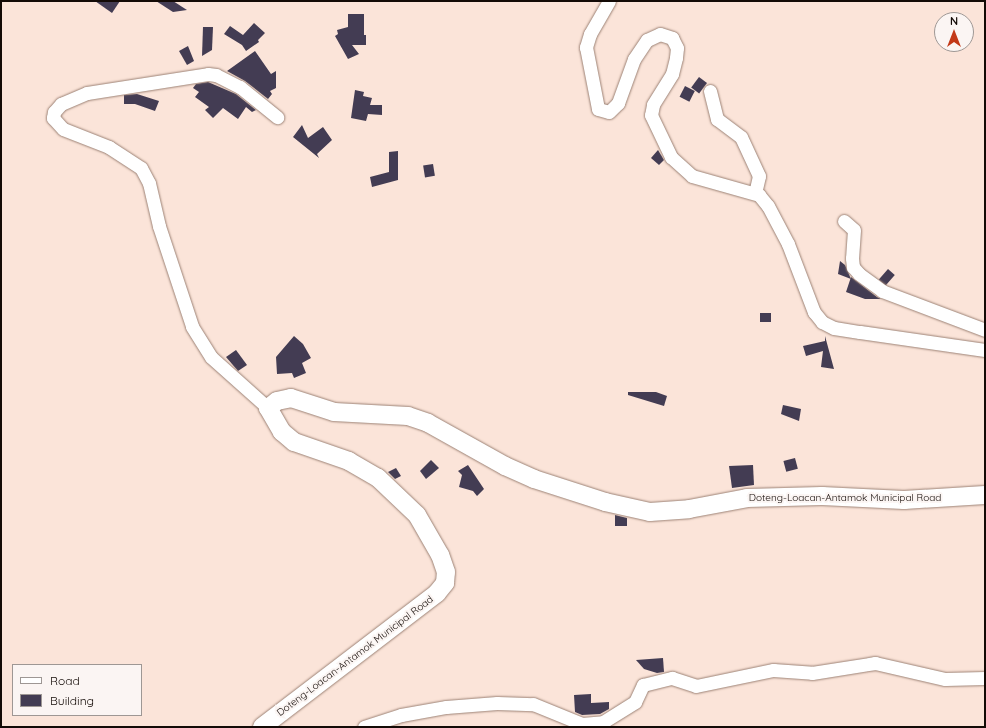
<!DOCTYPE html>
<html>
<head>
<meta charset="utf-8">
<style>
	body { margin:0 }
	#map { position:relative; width:986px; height:728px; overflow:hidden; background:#fbe4d9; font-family:Quicksand,sans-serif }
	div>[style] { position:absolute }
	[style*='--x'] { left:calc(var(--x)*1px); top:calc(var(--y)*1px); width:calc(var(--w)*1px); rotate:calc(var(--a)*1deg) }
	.building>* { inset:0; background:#433c53; transform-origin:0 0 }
	.roads { filter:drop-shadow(0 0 1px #9c8275) drop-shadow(0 0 1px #9c8275) }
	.street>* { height:13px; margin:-6.5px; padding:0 6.5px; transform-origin:6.5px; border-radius:6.5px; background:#fff }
	.secondary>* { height:18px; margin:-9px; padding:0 9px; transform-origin:9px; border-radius:9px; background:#fff }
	span { translate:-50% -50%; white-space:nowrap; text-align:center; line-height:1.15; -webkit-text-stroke:4px #fbf5f3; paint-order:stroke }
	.street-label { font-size:10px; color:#130a06 }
	.frame { position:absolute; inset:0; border:2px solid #130a06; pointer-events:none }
	.legend { position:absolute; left:12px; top:664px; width:130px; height:52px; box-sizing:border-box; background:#fbf5f3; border:1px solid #9e9794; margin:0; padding:5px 7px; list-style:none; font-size:12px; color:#130a06 }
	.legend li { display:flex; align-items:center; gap:8px; height:20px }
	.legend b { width:20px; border:1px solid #9e9794 }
	.north { position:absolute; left:934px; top:12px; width:40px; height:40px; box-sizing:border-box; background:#fbf5f3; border:1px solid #9e9794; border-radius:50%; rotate:0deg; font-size:11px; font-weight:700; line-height:16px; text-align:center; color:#130a06 }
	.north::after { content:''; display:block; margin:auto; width:14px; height:18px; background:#c33918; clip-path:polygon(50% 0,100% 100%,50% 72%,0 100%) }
</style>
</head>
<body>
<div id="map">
	<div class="building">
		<div style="clip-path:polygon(95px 1px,120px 1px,112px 13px)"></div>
		<div style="clip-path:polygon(156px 1px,173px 1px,187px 10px,173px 12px)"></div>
		<div style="clip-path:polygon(348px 14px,364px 14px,364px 35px,366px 35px,366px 45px,352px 45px,359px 54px,348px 59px,335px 36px,338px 34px,337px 30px,348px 27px)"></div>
		<div style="clip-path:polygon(254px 23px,265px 33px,258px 40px,259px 42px,246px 51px,242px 45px,224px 34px,230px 26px,243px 35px)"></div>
		<div style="clip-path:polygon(203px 27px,213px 27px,212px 50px,202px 56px)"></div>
		<div style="clip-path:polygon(188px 46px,194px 61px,187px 65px,179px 51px)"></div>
		<div style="clip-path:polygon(255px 51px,271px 74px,276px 71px,276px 88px,270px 91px,272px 94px,268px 99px,245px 81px,227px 71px)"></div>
		<div style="left:699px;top:77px;width:10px;height:13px;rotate:37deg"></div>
		<div style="clip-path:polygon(208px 82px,236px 94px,256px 110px,252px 112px,246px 107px,238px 119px,223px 108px,213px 118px,205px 110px,209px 107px,195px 97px,199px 92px,193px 88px,196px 84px)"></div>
		<div style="left:685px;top:86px;width:11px;height:12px;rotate:27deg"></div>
		<div style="clip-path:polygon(355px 90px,364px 92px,363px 96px,372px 98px,370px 105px,382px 105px,382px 115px,368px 114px,366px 121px,351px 118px)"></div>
		<div style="clip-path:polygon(137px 94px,159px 101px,155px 111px,135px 104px,124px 104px,124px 95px)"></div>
		<div style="clip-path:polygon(302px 125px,308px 138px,323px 127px,332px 140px,317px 154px,319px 158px,293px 137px)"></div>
		<div style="clip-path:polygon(658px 150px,664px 160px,659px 165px,651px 158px)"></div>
		<div style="clip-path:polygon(398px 151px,398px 180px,372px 187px,370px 177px,389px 172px,389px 152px)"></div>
		<div style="left:433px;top:164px;width:12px;height:10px;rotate:81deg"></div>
		<div style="clip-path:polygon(840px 261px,845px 265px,851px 279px,838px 274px)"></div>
		<div style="left:888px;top:269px;width:9px;height:14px;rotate:41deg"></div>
		<div style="clip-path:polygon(851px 277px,877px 297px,881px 299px,865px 299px,846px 292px)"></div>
		<div style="left:760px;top:313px;width:11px;height:9px"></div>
		<div style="clip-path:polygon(294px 336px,303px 344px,311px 358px,302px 363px,306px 373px,294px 378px,292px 373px,277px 374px,276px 357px)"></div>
		<div style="clip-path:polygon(825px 336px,834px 369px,821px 367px,823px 351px,806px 356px,803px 346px,825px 341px)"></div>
		<div style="clip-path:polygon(236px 350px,247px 365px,238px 371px,226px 357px)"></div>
		<div style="clip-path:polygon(628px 392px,656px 392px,667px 396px,664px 406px,628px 395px)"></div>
		<div style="clip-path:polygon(783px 405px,801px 409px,799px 421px,781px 414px)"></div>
		<div style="left:795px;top:458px;width:11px;height:12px;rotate:75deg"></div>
		<div style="clip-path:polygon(431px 460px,439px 468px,426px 479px,420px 471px)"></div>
		<div style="clip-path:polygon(468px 465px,484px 489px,477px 496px,473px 491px,459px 487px,462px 475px,458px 471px)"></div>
		<div style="clip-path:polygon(753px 465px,754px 485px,732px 488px,729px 466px)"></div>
		<div style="clip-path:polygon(396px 468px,401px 476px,395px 479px,388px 472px)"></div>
		<div style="clip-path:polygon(615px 515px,627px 518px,627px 526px,615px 526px)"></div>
		<div style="clip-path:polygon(663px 658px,664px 672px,657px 673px,644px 669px,636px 660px)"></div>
		<div style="clip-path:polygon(591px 694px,591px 703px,609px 702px,609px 709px,600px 714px,582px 715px,575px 712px,574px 695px)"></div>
	</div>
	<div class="roads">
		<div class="street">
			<div style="--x:609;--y:1;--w:38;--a:120"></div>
			<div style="--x:590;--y:34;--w:14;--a:107"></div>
			<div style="--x:586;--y:47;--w:63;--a:79"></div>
			<div style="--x:598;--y:109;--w:11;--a:15"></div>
			<div style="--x:609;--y:112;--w:13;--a:-45"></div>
			<div style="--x:618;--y:103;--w:47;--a:-70"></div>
			<div style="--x:634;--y:59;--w:23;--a:-56"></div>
			<div style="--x:647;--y:40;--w:14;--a:-25"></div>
			<div style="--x:660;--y:34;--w:13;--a:18"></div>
			<div style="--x:672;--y:38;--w:11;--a:63"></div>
			<div style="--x:677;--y:48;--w:10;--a:96"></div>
			<div style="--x:676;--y:58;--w:16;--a:104"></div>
			<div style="--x:672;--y:74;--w:36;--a:122"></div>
			<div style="--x:653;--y:105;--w:10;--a:101"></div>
			<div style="--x:651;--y:115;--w:47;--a:64.5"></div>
			<div style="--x:671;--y:157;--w:28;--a:42"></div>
			<div style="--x:692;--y:176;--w:70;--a:15.8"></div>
			<div style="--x:759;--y:195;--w:14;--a:51"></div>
			<div style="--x:768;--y:206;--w:43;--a:62.2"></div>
			<div style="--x:788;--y:244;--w:73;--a:69.1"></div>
			<div style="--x:814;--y:312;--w:13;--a:51"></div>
			<div style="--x:822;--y:322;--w:13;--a:27"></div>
			<div style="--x:834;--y:328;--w:26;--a:9"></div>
			<div style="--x:860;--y:332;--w:126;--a:8.2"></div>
			<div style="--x:710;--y:91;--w:29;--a:76"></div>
			<div style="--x:717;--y:119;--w:30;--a:37"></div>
			<div style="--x:741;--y:137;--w:43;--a:65.2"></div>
			<div style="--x:759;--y:176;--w:17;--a:103"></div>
			<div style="--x:844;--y:221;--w:13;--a:42"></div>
			<div style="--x:854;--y:230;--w:28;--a:94"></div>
			<div style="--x:852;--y:258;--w:9;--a:84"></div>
			<div style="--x:853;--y:267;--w:9;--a:49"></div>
			<div style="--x:859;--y:274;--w:29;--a:36"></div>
			<div style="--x:882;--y:291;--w:110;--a:20.7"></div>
			<div style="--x:268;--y:408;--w:76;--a:-138.2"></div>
			<div style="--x:211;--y:357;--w:36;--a:-122"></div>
			<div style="--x:192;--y:326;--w:105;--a:-108.3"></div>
			<div style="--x:159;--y:226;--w:44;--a:-103.1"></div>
			<div style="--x:149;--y:183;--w:17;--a:-118"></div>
			<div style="--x:141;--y:168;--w:38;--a:-147"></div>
			<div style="--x:109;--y:147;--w:49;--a:-158.6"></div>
			<div style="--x:63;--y:129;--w:15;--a:-132"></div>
			<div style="--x:53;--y:118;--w:6;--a:-81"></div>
			<div style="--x:54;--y:112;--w:11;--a:-49"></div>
			<div style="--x:61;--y:104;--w:28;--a:-23"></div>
			<div style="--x:87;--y:93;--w:122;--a:-8.9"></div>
			<div style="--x:208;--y:74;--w:8;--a:7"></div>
			<div style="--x:216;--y:75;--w:27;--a:27"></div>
			<div style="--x:240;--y:87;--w:48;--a:39"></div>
			<div style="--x:364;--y:727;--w:39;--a:-18"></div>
			<div style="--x:401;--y:715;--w:46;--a:-10.1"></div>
			<div style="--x:446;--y:707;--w:51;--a:-4.5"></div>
			<div style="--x:497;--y:703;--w:36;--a:2"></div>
			<div style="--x:533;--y:704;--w:53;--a:22.2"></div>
			<div style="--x:582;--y:724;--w:21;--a:-5"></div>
			<div style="--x:603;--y:722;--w:38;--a:-32"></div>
			<div style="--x:635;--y:702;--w:19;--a:-65"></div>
			<div style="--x:643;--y:685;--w:30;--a:-14"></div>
			<div style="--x:672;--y:678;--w:25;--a:18"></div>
			<div style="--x:696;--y:686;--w:79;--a:-11.7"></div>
			<div style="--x:773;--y:670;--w:39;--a:4"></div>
			<div style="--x:812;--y:673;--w:64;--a:-9"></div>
			<div style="--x:875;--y:663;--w:72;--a:12.9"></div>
			<div style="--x:945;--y:679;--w:40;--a:-1.4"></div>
		</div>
		<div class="secondary">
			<div style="--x:262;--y:727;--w:220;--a:-37.4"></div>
			<div style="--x:437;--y:593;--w:13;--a:-51"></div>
			<div style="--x:445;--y:583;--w:11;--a:-85"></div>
			<div style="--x:446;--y:572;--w:18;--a:-109"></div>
			<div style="--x:440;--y:555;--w:46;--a:-119.9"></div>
			<div style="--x:417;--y:515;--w:54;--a:-136.5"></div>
			<div style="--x:378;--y:478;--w:34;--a:-150"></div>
			<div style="--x:349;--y:461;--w:58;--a:-160.9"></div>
			<div style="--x:294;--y:442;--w:16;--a:-140"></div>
			<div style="--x:282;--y:432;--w:28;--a:-120"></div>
			<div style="--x:268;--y:408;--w:11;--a:-38"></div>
			<div style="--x:277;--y:401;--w:14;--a:-12"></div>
			<div style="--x:291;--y:398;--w:45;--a:18"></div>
			<div style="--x:334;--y:412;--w:74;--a:3.1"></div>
			<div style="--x:408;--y:416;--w:21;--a:19"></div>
			<div style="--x:428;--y:423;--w:88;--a:29.2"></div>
			<div style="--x:505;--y:466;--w:32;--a:24"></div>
			<div style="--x:534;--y:479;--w:75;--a:17.9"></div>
			<div style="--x:605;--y:502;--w:46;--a:12.5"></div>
			<div style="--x:650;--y:512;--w:39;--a:-4"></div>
			<div style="--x:689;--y:509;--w:59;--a:-10.7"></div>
			<div style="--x:747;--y:498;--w:75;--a:-1.5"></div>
			<div style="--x:822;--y:496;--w:82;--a:2.8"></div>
			<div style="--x:904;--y:500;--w:81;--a:-3.5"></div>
		</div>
	</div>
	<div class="street-label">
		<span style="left:845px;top:498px">Doteng-Loacan-Antamok Municipal Road</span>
		<span style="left:355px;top:656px;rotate:-37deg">Doteng-Loacan-Antamok Municipal Road</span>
	</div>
	<div class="frame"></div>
	<ul class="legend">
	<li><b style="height:5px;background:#fff"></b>Road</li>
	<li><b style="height:11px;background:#433c53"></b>Building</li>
	</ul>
	<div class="north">N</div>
</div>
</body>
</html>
